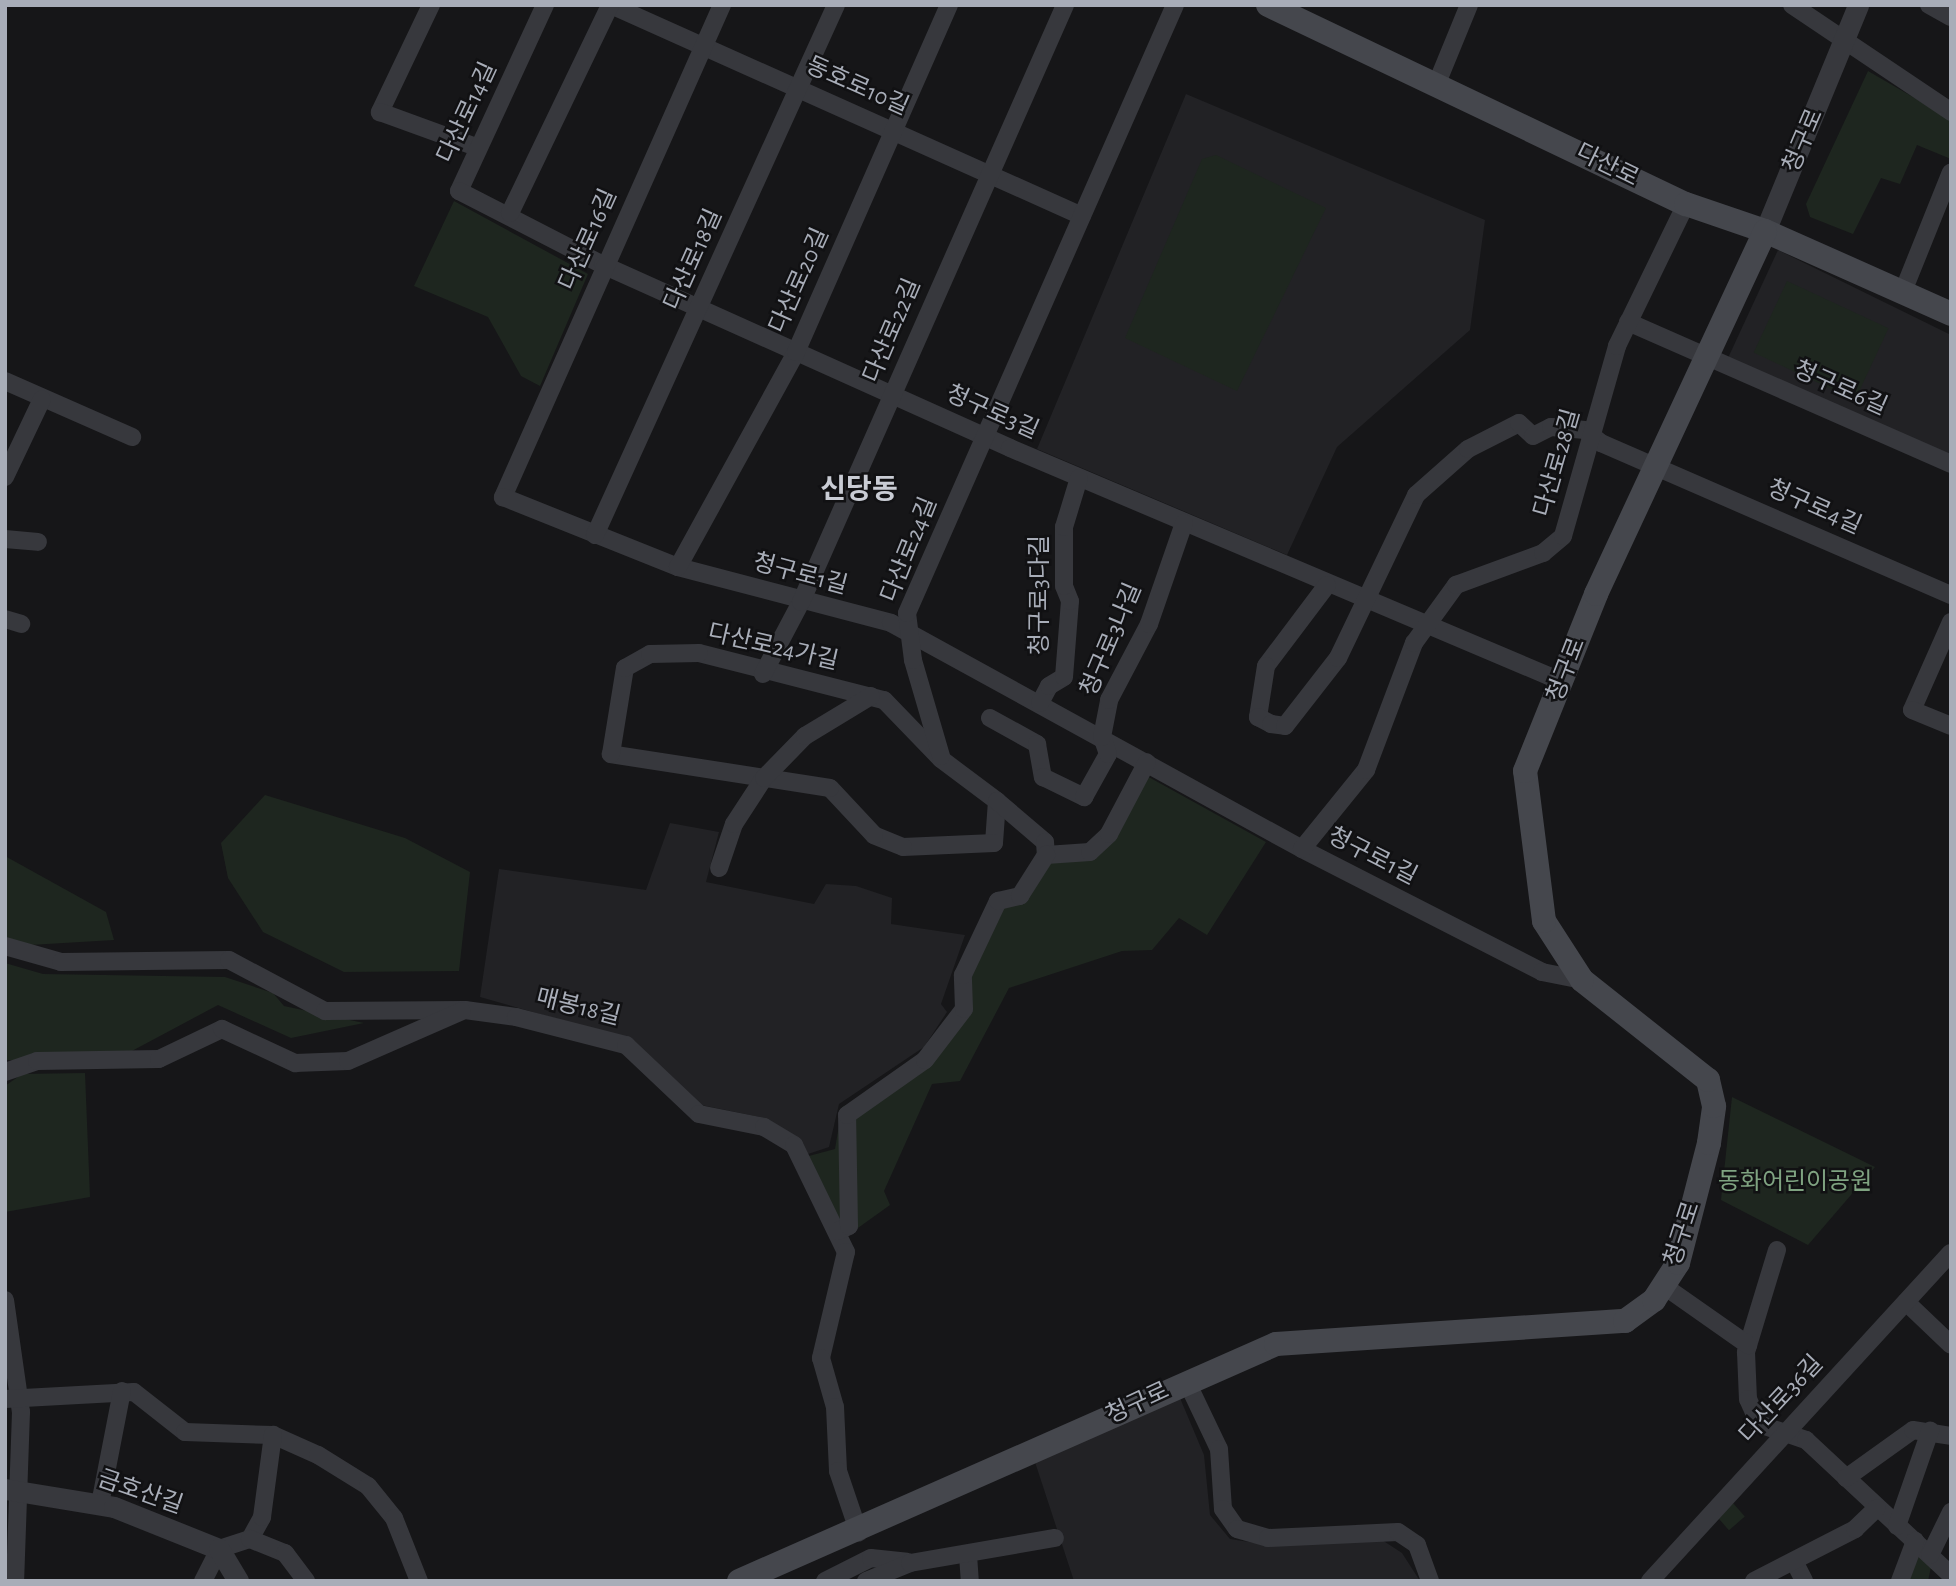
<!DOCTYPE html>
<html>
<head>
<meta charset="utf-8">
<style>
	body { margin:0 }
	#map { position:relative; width:1956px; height:1586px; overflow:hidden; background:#161618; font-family:"Alegreya Sans","Noto Sans KR",sans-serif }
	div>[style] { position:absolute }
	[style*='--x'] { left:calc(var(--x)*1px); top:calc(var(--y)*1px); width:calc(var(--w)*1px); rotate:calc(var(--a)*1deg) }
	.built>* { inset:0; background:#222225 }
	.green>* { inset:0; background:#1e261f; transform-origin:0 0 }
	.minor>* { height:18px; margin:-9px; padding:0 9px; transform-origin:9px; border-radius:9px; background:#37383d }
	.tertiary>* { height:21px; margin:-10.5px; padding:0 10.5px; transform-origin:10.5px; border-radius:10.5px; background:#37383d }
	.secondary>* { height:24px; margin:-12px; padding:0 12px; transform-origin:12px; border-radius:12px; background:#45474d }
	span { translate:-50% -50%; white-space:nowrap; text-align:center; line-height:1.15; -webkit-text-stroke:5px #111113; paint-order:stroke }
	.street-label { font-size:24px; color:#a8adb8 }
	.park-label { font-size:24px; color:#7fa381 }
	.quarter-label { font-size:28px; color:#c9ccd4; font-weight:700 }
	.frame { position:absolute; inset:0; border:7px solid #a8adb8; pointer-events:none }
</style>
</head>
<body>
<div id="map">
	<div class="built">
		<div style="clip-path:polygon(1186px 94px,1485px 220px,1470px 330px,1337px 447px,1287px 555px,1037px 449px)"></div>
		<div style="clip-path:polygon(1778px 250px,1951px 335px,1951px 456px,1728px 358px)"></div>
		<div style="clip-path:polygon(670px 823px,719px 832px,706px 882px,814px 904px,826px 884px,856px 886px,892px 898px,891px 924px,965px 935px,941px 1004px,947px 1012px,924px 1047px,839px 1104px,829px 1147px,808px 1154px,760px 1117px,701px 1105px,628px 1039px,480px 997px,499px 869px,646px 890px)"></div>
		<div style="clip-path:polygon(1180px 1398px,1204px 1455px,1210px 1515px,1230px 1539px,1276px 1546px,1382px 1540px,1402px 1553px,1420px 1581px,1074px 1581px,1034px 1459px)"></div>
	</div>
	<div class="green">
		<div style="clip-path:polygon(1868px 71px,1951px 119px,1951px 159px,1917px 145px,1900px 184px,1881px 178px,1853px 234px,1810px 217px,1806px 204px)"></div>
		<div style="clip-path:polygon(1216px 155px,1326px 208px,1237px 391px,1125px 338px,1202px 159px)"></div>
		<div style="clip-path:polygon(454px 201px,588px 274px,540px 386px,521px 376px,488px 317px,414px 286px)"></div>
		<div style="left:1787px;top:281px;width:112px;height:79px;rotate:25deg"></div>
		<div style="clip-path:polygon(1145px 775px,1266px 842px,1207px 935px,1179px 918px,1152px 950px,1122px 951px,1009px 988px,960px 1081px,932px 1084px,884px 1191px,890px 1205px,844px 1238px,805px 1157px,835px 1149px,842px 1107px,929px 1064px,969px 1008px,966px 977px,1000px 906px,1048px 860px,1093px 857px)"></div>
		<div style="clip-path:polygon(265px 795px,405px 838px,470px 872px,459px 971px,344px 972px,263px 932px,228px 878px,221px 843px)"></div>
		<div style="clip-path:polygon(5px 856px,106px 912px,114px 940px,30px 945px,5px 937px)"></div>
		<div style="clip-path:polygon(5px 963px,43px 974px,225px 977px,273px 993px,284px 1006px,364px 1023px,291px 1038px,218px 1005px,115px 1060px,5px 1060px)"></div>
		<div style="clip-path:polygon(85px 1073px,90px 1197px,5px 1212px,5px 1086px,22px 1074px)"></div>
		<div style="clip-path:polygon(1732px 1097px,1875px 1167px,1808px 1245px,1721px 1200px)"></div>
		<div style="left:1733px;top:1503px;width:18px;height:21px;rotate:49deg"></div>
		<div style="clip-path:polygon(1919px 1554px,1931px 1567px,1928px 1581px,1909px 1581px)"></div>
	</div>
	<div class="minor">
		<div style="--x:431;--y:5;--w:119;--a:115.5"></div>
		<div style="--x:380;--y:112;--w:102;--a:20"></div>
		<div style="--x:545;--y:5;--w:205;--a:114.8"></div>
		<div style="--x:459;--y:191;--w:162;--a:27.2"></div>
		<div style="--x:603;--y:265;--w:446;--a:24.2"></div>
		<div style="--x:1010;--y:448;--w:600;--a:22.94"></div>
		<div style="--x:611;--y:5;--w:516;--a:24.13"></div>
		<div style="--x:722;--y:5;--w:539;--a:113.99"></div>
		<div style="--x:503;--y:497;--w:188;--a:21.8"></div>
		<div style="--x:678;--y:567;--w:220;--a:14.7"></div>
		<div style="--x:891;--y:623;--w:469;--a:28.8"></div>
		<div style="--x:1302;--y:849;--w:270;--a:27.1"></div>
		<div style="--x:1542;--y:972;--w:41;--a:11.3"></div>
		<div style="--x:1792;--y:5;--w:192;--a:33.9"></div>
		<div style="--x:1929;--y:5;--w:25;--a:29"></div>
		<div style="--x:1437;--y:83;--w:84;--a:-67.7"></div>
		<div style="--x:510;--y:213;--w:231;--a:-64.3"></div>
		<div style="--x:1902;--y:294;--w:131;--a:-68.1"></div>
		<div style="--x:1628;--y:322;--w:353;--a:23.7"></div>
		<div style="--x:5;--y:381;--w:139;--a:23.8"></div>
		<div style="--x:5;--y:477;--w:86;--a:-64.6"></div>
		<div style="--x:595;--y:535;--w:582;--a:-65.55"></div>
		<div style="--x:5;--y:539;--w:33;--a:5"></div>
		<div style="--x:678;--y:567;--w:245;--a:-61.2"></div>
		<div style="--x:796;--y:352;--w:379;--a:-66.2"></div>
		<div style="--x:1327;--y:585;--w:101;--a:127"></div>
		<div style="--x:1266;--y:666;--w:52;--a:98.9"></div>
		<div style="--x:1258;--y:717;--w:15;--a:28"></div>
		<div style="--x:1271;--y:724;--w:14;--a:8"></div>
		<div style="--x:1285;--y:726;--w:86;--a:-52.1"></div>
		<div style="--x:1338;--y:658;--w:181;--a:-64.4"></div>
		<div style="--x:1416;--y:495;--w:69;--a:-41.5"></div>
		<div style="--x:1468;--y:449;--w:57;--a:-27"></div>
		<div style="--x:1519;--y:423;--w:19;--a:43"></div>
		<div style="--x:1533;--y:436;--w:20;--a:-27"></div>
		<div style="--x:1551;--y:427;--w:34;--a:5"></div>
		<div style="--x:1585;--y:430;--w:21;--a:39"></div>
		<div style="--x:1601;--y:443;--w:382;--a:23.5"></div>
		<div style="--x:5;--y:619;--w:17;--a:17"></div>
		<div style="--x:1951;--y:622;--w:96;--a:113.9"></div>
		<div style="--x:1912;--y:710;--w:42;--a:22.3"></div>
		<div style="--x:699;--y:653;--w:191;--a:14.3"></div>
		<div style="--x:884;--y:700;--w:82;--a:46"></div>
		<div style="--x:941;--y:759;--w:70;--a:36.9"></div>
		<div style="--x:997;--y:801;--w:42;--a:94.1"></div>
		<div style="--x:994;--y:843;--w:91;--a:177.5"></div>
		<div style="--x:903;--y:847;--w:31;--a:-158"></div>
		<div style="--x:874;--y:835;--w:64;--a:-133.1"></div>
		<div style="--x:830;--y:788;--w:222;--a:-171.2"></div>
		<div style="--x:611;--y:754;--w:87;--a:-80.8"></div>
		<div style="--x:625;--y:668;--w:29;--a:-29"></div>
		<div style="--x:650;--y:654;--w:49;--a:-1.2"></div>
		<div style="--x:763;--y:674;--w:81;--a:-62.2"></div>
		<div style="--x:801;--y:602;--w:653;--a:-66.14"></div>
		<div style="--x:1040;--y:703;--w:19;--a:-62"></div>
		<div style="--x:1049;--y:686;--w:17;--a:-31"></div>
		<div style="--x:1064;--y:677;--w:76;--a:-85.5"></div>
		<div style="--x:1070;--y:601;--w:16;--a:-112"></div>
		<div style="--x:1064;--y:586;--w:59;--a:-90"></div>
		<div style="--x:1064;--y:527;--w:51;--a:-73"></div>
		<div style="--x:990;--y:718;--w:54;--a:29"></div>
		<div style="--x:1037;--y:744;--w:34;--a:80"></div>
		<div style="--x:1043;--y:777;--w:46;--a:26"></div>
		<div style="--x:1084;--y:797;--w:49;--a:-60.8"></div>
		<div style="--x:1108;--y:754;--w:18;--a:-109"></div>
		<div style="--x:1102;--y:737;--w:38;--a:-79"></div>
		<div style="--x:1109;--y:700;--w:86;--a:-62.2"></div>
		<div style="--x:1149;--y:624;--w:107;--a:-70.9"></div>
		<div style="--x:941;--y:756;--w:100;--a:-106.3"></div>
		<div style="--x:913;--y:660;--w:47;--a:-97.3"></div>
		<div style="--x:907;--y:613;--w:664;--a:-66.21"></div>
		<div style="--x:997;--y:801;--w:63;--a:40.5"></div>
		<div style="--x:1045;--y:842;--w:13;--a:86"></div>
		<div style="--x:1302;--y:849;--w:102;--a:-51"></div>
		<div style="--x:1366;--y:770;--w:136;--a:-69.3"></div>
		<div style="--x:1414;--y:643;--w:72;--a:-54.1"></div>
		<div style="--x:1456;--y:585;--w:93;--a:-20.2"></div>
		<div style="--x:1543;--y:553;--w:26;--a:-40"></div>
		<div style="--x:1563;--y:536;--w:198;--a:-74.1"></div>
		<div style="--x:1617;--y:346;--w:158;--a:-64.1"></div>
		<div style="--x:1046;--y:855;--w:44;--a:-3.9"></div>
		<div style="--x:1090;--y:852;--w:26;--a:-43"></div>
		<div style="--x:1109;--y:834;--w:81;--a:-62.2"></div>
		<div style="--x:719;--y:868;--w:46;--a:-71.2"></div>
		<div style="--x:734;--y:824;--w:55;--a:-56.9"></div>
		<div style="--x:764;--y:778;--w:59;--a:-45.7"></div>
		<div style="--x:805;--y:736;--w:77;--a:-31.2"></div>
		<div style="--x:5;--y:946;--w:58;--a:15.9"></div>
		<div style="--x:61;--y:962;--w:168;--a:-0.7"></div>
		<div style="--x:229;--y:960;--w:109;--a:28"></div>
		<div style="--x:325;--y:1011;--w:140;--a:-0.4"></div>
		<div style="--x:465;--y:1010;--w:51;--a:7.8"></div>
		<div style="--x:516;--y:1017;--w:114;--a:14.3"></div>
		<div style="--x:626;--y:1045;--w:100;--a:43.4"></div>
		<div style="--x:699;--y:1114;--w:66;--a:11.3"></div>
		<div style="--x:764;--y:1127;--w:35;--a:31"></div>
		<div style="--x:794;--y:1145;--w:119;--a:64.1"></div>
		<div style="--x:846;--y:1252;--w:109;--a:103.3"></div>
		<div style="--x:821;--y:1358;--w:51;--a:74.1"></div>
		<div style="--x:835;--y:1407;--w:64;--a:87.3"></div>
		<div style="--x:838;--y:1471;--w:65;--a:71.3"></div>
		<div style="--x:5;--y:1072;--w:34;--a:-19"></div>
		<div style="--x:37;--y:1061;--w:122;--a:-0.9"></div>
		<div style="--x:159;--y:1059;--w:70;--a:-25.5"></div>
		<div style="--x:222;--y:1029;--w:81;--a:25"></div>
		<div style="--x:295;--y:1063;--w:53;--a:-2.2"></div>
		<div style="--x:348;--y:1061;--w:124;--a:-23.7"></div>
		<div style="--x:838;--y:1231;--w:12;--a:-24"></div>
		<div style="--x:849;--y:1226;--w:111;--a:-91"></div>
		<div style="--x:847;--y:1115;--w:95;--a:-35.2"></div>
		<div style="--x:925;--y:1060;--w:64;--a:-52.6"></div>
		<div style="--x:964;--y:1009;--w:34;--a:-92"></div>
		<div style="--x:963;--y:975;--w:82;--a:-64.7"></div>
		<div style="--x:998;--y:901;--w:23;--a:-13"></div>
		<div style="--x:1020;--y:896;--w:49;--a:-57.6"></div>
		<div style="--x:1777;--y:1250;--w:107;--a:106.9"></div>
		<div style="--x:1746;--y:1352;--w:47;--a:87.6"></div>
		<div style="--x:1748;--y:1399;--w:27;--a:66"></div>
		<div style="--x:1759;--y:1424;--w:50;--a:18.8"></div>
		<div style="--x:1806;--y:1440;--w:198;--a:43"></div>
		<div style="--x:1664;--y:1286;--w:103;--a:35.1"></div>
		<div style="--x:5;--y:1300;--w:113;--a:81.9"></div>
		<div style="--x:21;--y:1412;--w:169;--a:92"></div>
		<div style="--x:1906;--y:1302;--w:62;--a:43.7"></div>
		<div style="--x:1187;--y:1382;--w:74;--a:64.5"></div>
		<div style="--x:1219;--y:1449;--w:60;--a:86.2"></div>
		<div style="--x:1223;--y:1509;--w:24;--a:55"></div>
		<div style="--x:1237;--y:1529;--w:32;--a:16"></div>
		<div style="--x:1268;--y:1538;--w:130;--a:-2.6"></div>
		<div style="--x:1398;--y:1532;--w:23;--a:34"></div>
		<div style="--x:1417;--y:1545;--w:38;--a:70"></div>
		<div style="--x:5;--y:1399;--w:129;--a:-3.1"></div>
		<div style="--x:134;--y:1392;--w:65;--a:38.1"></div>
		<div style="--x:185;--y:1432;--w:88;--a:2"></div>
		<div style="--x:273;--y:1435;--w:49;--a:24"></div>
		<div style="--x:318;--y:1455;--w:59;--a:31.8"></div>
		<div style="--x:368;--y:1486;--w:41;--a:50.9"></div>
		<div style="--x:394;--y:1518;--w:68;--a:68.4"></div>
		<div style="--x:1846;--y:1478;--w:82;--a:-35.6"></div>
		<div style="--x:1913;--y:1430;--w:38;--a:9"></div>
		<div style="--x:100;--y:1504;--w:115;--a:-79"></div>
		<div style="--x:1897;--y:1526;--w:101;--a:-70.8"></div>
		<div style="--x:250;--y:1539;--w:25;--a:-61"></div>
		<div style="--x:262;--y:1517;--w:83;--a:-82.4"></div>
		<div style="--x:968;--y:1555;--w:26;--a:86"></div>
		<div style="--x:1930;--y:1555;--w:48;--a:-64"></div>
		<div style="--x:1794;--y:1561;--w:22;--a:63"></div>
		<div style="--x:203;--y:1581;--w:36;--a:-63"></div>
		<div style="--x:219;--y:1549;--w:33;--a:-18"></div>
		<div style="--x:250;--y:1539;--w:38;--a:22"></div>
		<div style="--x:285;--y:1553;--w:35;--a:53"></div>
		<div style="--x:825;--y:1581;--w:51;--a:-26.6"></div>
		<div style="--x:871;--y:1558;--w:36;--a:6"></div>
		<div style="--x:866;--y:1581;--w:48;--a:-22.2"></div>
		<div style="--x:910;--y:1563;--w:147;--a:-9.8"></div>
		<div style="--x:1650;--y:1581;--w:445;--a:-47.5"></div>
		<div style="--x:1754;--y:1581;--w:114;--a:-27.2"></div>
		<div style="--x:1855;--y:1529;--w:30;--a:-44"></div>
		<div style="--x:1900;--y:1581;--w:43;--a:-69.4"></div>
	</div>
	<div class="tertiary">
		<div style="--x:1765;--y:231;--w:244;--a:-67.6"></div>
		<div style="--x:5;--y:1489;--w:110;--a:9.4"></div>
		<div style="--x:114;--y:1507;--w:113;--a:21.8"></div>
		<div style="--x:219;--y:1549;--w:37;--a:59"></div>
	</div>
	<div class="secondary">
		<div style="--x:1268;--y:5;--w:463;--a:25.5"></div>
		<div style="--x:1686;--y:204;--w:83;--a:18.9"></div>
		<div style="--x:1765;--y:231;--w:204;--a:24"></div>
		<div style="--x:739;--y:1581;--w:587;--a:-23.81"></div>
		<div style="--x:1276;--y:1344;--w:350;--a:-3.8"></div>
		<div style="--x:1625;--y:1321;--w:36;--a:-36"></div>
		<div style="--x:1654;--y:1300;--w:44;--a:-57"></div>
		<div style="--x:1678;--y:1263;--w:124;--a:-75.5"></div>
		<div style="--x:1709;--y:1143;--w:37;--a:-82"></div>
		<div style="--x:1714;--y:1106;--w:27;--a:-103"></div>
		<div style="--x:1708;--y:1080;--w:161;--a:-141.6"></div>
		<div style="--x:1582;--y:980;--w:70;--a:-122.8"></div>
		<div style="--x:1544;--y:921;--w:151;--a:-97.2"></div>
		<div style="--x:1525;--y:771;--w:191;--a:-68.1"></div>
		<div style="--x:1596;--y:594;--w:400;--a:-65"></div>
	</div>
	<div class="street-label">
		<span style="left:857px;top:87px;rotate:24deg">동호로10길</span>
		<span style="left:468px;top:113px;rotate:-65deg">다산로14길</span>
		<span style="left:1804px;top:141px;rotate:-67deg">청구로</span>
		<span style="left:1607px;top:166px;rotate:26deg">다산로</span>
		<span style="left:589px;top:240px;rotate:-66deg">다산로16길</span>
		<span style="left:694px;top:260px;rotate:-66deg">다산로18길</span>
		<span style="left:800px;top:281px;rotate:-66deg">다산로20길</span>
		<span style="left:893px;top:331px;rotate:-67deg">다산로22길</span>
		<span style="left:1840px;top:389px;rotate:24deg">청구로6길</span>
		<span style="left:992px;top:413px;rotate:24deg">청구로3길</span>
		<span style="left:1558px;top:463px;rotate:-74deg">다산로28길</span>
		<span style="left:1814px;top:508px;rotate:24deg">청구로4길</span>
		<span style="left:910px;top:550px;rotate:-68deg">다산로24길</span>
		<span style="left:800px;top:575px;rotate:15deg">청구로1길</span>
		<span style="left:1041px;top:595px;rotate:-90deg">청구로3다길</span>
		<span style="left:1112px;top:640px;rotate:-67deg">청구로3나길</span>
		<span style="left:773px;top:648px;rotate:13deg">다산로24가길</span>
		<span style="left:1567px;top:670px;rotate:-69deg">청구로</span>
		<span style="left:1372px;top:857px;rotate:27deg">청구로1길</span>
		<span style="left:578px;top:1008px;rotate:14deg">매봉18길</span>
		<span style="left:1683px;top:1234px;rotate:-72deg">청구로</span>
		<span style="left:1782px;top:1400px;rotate:-47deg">다산로36길</span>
		<span style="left:1138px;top:1404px;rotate:-25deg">청구로</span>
		<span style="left:140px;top:1493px;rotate:19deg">금호산길</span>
	</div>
	<div class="park-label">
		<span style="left:1795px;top:1183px">동화어린이공원</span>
	</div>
	<div class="quarter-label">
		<span style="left:859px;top:490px">신당동</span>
	</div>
	<div class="frame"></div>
</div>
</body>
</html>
